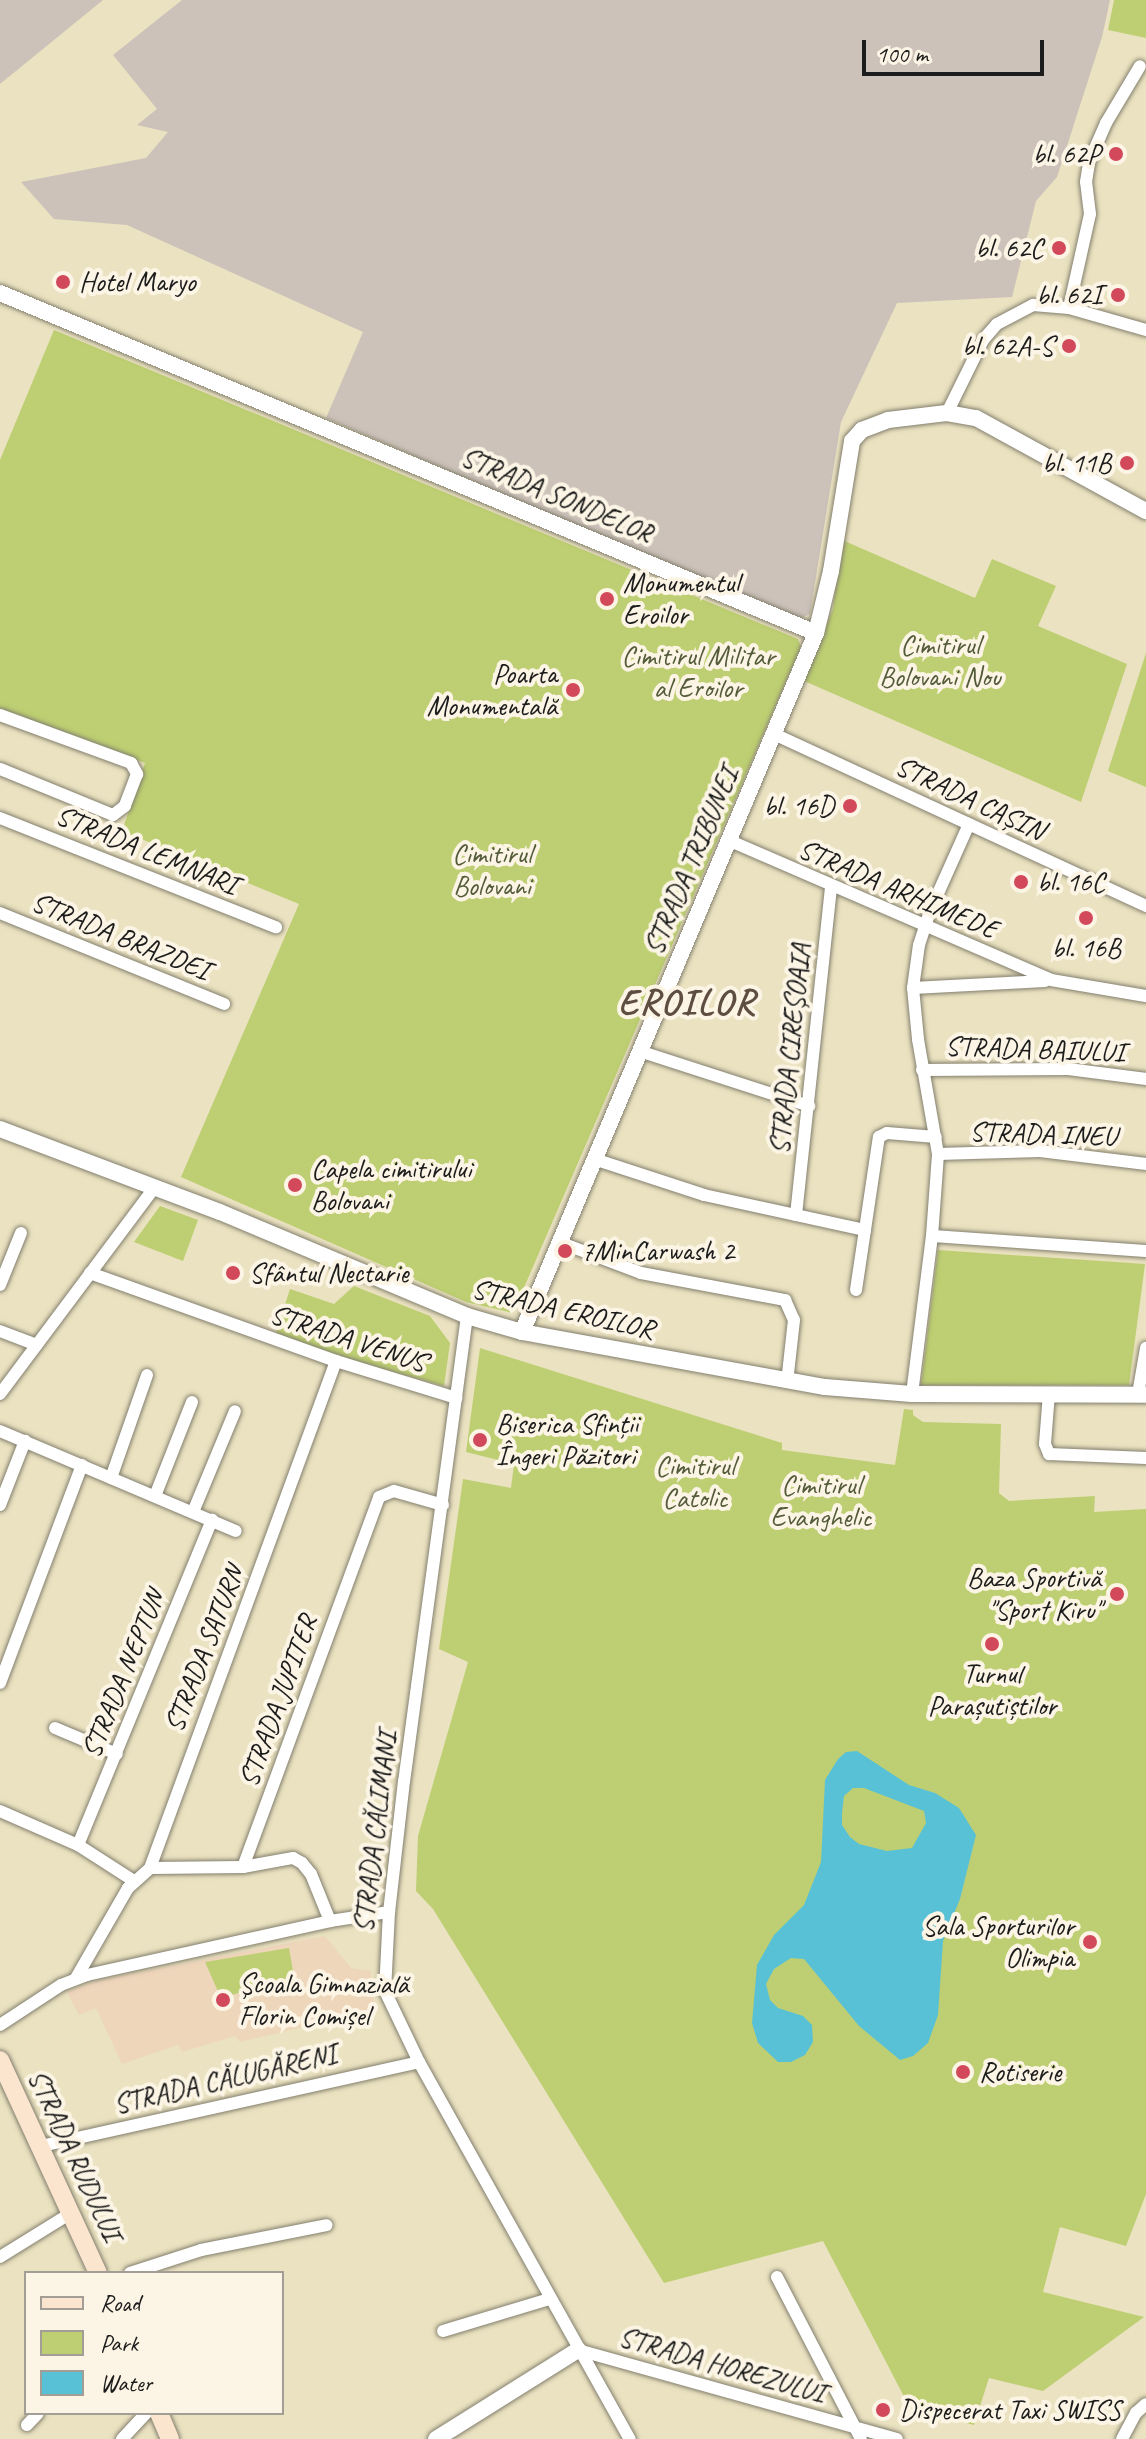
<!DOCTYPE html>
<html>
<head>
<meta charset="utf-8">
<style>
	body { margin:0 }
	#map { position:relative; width:1146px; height:2439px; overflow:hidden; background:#eae2c0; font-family:Caveat,sans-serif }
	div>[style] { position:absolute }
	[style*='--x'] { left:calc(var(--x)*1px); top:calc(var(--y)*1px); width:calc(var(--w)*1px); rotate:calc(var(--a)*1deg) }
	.built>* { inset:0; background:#eed6bb }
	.industrial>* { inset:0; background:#ccc2b9 }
	.green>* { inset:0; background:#bdcf72 }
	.water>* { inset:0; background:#59c1d6 }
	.roads { filter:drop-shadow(0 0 2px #837f6e) drop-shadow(0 0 2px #837f6e) }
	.minor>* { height:12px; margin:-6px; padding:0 6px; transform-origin:6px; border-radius:6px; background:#fff }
	.tertiary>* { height:16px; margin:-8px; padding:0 8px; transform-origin:8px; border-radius:8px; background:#fff }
	.secondary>* { height:18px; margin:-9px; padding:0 9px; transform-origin:9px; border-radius:9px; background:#fbe5cf }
	.dots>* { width:22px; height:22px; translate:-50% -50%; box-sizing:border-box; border:4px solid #fcf5e5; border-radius:50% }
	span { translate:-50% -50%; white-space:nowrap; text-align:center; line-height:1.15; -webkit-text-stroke:8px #fcf5e5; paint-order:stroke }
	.poi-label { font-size:28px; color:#1c1c1c }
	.right { translate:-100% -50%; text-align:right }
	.left { translate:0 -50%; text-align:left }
	.street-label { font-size:28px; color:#1c1c1c }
	.park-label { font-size:28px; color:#545b3a }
	.district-label { font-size:36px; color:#5e4e41; font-weight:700; letter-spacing:2px }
	.legend { position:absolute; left:24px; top:2271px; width:260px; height:144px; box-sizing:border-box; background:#fcf5e5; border:2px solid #a29e95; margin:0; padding:10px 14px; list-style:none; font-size:24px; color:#1c1c1c }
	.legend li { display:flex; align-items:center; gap:16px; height:40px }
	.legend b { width:40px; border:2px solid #a29e95 }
	.scale { position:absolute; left:862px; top:40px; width:182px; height:36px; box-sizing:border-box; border:4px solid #1c1c1c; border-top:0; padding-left:10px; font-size:24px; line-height:28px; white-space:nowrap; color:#1c1c1c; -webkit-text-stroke:6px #fcf5e5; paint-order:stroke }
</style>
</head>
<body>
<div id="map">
	<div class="built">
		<div style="clip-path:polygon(325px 1936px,351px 1968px,371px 1971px,371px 1992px,378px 2009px,240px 2042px,235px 2036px,182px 2052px,178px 2045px,122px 2064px,96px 2008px,79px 2015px,67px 1992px,99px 1980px)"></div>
	</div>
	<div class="industrial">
		<div style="clip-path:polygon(0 0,103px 0,0 84px)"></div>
		<div style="clip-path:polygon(182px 0,1110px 0,1102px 37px,1057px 177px,1036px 201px,1012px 297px,897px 303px,841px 422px,810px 614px,797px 620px,326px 418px,363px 332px,127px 225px,54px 219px,21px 182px,146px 158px,168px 132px,137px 125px,157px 109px,113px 55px)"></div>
	</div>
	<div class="green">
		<div style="clip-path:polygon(1114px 0,1146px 0,1146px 38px,1108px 30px)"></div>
		<div style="clip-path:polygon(54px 330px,798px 639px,801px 647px,513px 1313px,466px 1302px,181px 1177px,299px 904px,122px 831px,145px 763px,0 710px,0 460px)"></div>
		<div style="clip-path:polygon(840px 539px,975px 598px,992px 559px,1056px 586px,1038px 626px,1127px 664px,1081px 802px,802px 680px,833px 609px)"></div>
		<div style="clip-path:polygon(1146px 653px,1146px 787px,1108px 771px)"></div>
		<div style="clip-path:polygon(160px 1206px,198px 1220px,183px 1261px,134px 1242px)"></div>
		<div style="clip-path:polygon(938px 1250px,1145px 1264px,1129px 1385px,921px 1385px)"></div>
		<div style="clip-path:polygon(354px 1286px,430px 1316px,450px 1343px,444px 1386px,277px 1339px,276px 1333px,290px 1289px,334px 1304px)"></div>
		<div style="clip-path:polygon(480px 1348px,782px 1443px,782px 1450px,895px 1465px,904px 1409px,913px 1410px,913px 1415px,923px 1422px,1001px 1424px,999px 1493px,1009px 1501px,1095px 1496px,1094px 1512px,1146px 1509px,1146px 2194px,1126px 2246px,1060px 2227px,1043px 2292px,1144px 2317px,1043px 2391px,989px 2378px,974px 2425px,910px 2408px,823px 2241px,664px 2283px,433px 1909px,416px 1891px,418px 1836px,468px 1662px,439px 1649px,463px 1479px,511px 1488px,514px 1464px,466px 1452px)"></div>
		<div style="clip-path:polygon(289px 1948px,294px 1977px,221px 1998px,205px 1962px)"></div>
	</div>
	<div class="water">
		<div style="clip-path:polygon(evenodd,857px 1751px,909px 1785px,935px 1793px,959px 1808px,976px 1835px,960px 1899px,943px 1941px,938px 2015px,928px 2043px,913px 2056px,900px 2060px,859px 2026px,804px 1959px,791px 1958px,774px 1969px,766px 1984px,770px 2000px,778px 2008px,803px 2016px,812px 2025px,813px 2042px,805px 2055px,791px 2062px,778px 2062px,758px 2043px,752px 2023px,757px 1965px,774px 1935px,804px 1905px,821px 1862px,825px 1780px,838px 1759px,846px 1752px,857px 1751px,853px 1788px,864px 1788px,924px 1811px,926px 1823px,912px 1848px,887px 1851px,859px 1844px,850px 1837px,842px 1825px,842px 1813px,844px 1796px,853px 1788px)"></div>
	</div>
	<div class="roads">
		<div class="minor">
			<div style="--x:1069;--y:308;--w:96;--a:-77.4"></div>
			<div style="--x:1090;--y:214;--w:32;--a:-97"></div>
			<div style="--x:1086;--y:182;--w:20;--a:-81"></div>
			<div style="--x:1089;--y:162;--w:43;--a:-66.4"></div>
			<div style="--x:1106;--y:123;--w:66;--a:-59.2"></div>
			<div style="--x:947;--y:413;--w:81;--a:-63.7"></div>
			<div style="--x:983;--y:340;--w:21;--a:-49"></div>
			<div style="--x:997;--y:324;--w:41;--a:-27.8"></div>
			<div style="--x:1033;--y:305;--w:36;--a:5"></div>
			<div style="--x:1069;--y:308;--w:80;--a:15.9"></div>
			<div style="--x:0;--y:715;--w:140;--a:20.1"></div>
			<div style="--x:131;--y:763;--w:13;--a:61"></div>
			<div style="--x:137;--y:774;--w:34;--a:111"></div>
			<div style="--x:125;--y:806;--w:15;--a:143"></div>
			<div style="--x:113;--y:815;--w:122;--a:-157.8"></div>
			<div style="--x:774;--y:734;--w:410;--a:24.8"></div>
			<div style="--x:0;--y:818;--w:297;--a:21.6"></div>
			<div style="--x:728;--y:840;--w:352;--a:23.4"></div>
			<div style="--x:1051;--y:980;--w:96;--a:9.6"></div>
			<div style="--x:0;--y:913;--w:242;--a:22.1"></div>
			<div style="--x:913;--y:988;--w:132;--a:-3"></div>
			<div style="--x:639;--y:1051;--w:179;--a:17.9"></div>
			<div style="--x:922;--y:1070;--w:146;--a:-0.4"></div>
			<div style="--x:1068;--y:1069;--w:79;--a:7.3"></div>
			<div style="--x:938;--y:1154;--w:102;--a:-1.7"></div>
			<div style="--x:1040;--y:1151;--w:107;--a:7"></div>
			<div style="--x:594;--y:1159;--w:116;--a:18.1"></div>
			<div style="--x:704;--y:1195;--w:165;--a:12.3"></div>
			<div style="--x:796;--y:1215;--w:330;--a:-83.9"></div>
			<div style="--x:932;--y:1236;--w:215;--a:4"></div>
			<div style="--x:559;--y:1242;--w:88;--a:20.7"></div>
			<div style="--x:641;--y:1273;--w:147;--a:10.6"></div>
			<div style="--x:785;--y:1300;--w:22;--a:66"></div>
			<div style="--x:794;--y:1320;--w:62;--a:96.4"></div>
			<div style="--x:90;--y:1273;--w:261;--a:19.7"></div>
			<div style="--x:336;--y:1361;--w:126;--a:17.1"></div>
			<div style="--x:0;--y:1285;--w:56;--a:-68"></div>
			<div style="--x:856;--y:1290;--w:155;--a:-81.5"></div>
			<div style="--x:879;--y:1137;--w:9;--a:-27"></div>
			<div style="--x:887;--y:1133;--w:49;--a:4.7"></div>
			<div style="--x:467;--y:1316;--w:469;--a:97.7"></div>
			<div style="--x:404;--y:1781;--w:132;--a:96.5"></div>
			<div style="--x:389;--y:1912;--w:79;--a:92.9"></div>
			<div style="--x:385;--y:1991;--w:79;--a:64.4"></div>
			<div style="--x:419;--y:2062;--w:432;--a:60.8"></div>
			<div style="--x:0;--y:1331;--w:39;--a:21"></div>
			<div style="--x:1049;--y:1393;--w:51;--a:94.5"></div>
			<div style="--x:1045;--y:1444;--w:11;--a:68"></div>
			<div style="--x:1049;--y:1454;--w:97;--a:2.4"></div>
			<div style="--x:0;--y:1394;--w:259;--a:-53.2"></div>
			<div style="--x:912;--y:1394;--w:159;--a:-82.8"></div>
			<div style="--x:932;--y:1236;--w:82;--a:-85.8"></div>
			<div style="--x:938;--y:1154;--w:117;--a:-99.9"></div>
			<div style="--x:918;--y:1039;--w:51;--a:-95.6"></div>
			<div style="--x:913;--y:988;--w:43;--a:-82.1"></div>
			<div style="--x:919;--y:945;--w:38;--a:-72"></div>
			<div style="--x:931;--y:909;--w:93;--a:-65.9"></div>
			<div style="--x:1138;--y:1394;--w:47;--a:-80.1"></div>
			<div style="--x:0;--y:1431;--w:256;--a:23"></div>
			<div style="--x:111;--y:1478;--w:109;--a:-70.7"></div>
			<div style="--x:155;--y:1496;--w:101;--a:-68.5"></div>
			<div style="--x:0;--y:1505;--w:69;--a:-68.7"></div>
			<div style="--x:193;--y:1512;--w:109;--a:-67.4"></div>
			<div style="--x:0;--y:1683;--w:233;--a:-69.4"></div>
			<div style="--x:55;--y:1728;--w:67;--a:22.8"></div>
			<div style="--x:0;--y:1811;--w:85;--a:23.6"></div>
			<div style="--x:78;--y:1845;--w:67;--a:32.7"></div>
			<div style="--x:78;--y:1845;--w:352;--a:-67.6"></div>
			<div style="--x:243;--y:1867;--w:394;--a:-69.8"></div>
			<div style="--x:379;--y:1497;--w:16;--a:-22"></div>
			<div style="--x:394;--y:1491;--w:51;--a:15.9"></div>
			<div style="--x:150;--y:1868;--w:540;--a:-69.85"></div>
			<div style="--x:150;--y:1868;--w:93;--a:-0.6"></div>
			<div style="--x:243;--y:1867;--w:51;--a:-10.2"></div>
			<div style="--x:293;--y:1858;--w:10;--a:29"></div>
			<div style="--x:302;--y:1863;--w:14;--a:51"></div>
			<div style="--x:311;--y:1874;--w:51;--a:68"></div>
			<div style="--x:76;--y:1978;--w:104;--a:-60"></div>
			<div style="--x:128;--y:1888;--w:30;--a:-42"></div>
			<div style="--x:0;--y:2025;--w:73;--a:-33.3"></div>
			<div style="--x:61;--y:1985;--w:28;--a:-21"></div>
			<div style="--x:87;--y:1975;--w:249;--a:-12.5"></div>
			<div style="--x:330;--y:1921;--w:60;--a:-8.7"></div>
			<div style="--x:41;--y:2146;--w:387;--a:-12.5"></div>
			<div style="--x:0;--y:2257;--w:84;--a:-31.8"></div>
			<div style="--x:130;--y:2273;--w:75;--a:-17.9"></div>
			<div style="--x:201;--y:2250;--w:128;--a:-11.2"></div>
			<div style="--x:777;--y:2277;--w:182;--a:62.6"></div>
			<div style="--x:443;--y:2331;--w:111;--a:-16.8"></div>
			<div style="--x:578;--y:2350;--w:331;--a:15.6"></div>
			<div style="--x:27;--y:2425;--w:16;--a:-47"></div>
			<div style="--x:122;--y:2439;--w:35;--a:-47"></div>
			<div style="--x:1122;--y:2439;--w:30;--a:-62"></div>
			<div style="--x:1136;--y:2413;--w:13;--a:-42"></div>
		</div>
		<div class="tertiary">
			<div style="--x:0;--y:293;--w:884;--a:22.62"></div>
			<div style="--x:0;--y:1129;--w:235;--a:20.7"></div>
			<div style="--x:220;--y:1212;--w:268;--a:22.8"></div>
			<div style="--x:467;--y:1316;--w:57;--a:16.2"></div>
			<div style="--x:522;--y:1332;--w:308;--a:10.3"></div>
			<div style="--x:825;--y:1387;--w:87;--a:4.6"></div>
			<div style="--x:912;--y:1394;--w:234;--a:0.2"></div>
			<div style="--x:522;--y:1332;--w:758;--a:-67.19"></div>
			<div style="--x:816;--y:633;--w:64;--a:-76.4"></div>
			<div style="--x:831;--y:571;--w:132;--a:-80.8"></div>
			<div style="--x:852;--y:441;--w:15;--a:-48"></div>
			<div style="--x:862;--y:430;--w:28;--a:-21"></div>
			<div style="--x:888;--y:420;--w:59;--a:-6.8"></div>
			<div style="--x:947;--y:413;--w:29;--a:10"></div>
			<div style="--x:976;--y:418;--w:194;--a:28.7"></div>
			<div style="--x:436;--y:2439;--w:168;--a:-32.1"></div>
		</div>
		<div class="secondary">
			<div style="--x:0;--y:2060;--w:234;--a:65.3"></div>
			<div style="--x:159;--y:2413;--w:28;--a:67"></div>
		</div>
	</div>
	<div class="dots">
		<div style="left:1116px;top:154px;background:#d1495b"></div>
		<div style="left:1059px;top:248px;background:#d1495b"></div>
		<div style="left:63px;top:282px;background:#d1495b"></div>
		<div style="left:1118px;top:295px;background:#d1495b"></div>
		<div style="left:1069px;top:346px;background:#d1495b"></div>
		<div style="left:1127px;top:463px;background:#d1495b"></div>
		<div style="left:607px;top:599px;background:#d1495b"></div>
		<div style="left:573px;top:690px;background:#d1495b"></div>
		<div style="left:850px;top:806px;background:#d1495b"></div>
		<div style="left:1021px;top:882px;background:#d1495b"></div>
		<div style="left:1086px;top:918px;background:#d1495b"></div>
		<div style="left:295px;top:1185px;background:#d1495b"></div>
		<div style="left:565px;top:1251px;background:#d1495b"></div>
		<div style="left:233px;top:1273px;background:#d1495b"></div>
		<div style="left:480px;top:1440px;background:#d1495b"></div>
		<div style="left:1117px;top:1594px;background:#d1495b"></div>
		<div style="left:992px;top:1644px;background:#d1495b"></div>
		<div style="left:1090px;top:1942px;background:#d1495b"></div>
		<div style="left:223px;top:2000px;background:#d1495b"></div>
		<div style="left:963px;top:2072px;background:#d1495b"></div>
		<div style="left:883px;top:2410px;background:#d1495b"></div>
	</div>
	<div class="poi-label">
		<span class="right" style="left:1100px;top:154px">bl. 62P</span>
		<span class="right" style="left:1043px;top:248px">bl. 62C</span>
		<span class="left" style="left:79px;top:282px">Hotel Maryo</span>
		<span class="right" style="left:1102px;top:295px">bl. 62I</span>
		<span class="right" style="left:1053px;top:346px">bl. 62A-S</span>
		<span class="right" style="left:1111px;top:463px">bl. 11B</span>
		<span class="left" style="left:623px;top:599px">Monumentul<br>Eroilor</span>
		<span class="right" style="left:557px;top:690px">Poarta<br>Monumentală</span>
		<span class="right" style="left:834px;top:806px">bl. 16D</span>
		<span class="left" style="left:1037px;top:882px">bl. 16C</span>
		<span style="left:1086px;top:948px">bl. 16B</span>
		<span class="left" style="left:311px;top:1185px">Capela cimitirului<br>Bolovani</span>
		<span class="left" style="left:581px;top:1251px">7MinCarwash 2</span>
		<span class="left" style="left:249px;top:1273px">Sfântul Nectarie</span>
		<span class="left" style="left:496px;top:1440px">Biserica Sfinții<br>Îngeri Păzitori</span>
		<span class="right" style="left:1101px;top:1594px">Baza Sportivă<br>"Sport Kiru"</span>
		<span style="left:992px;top:1690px">Turnul<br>Parașutiștilor</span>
		<span class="right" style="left:1074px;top:1942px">Sala Sporturilor<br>Olimpia</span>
		<span class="left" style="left:239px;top:2000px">Școala Gimnazială<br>Florin Comișel</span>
		<span class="left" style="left:979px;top:2072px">Rotiserie</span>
		<span class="left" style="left:899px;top:2410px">Dispecerat Taxi SWISS</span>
	</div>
	<div class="street-label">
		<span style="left:557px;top:495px;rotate:23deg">STRADA SONDELOR</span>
		<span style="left:970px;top:798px;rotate:25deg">STRADA CAȘIN</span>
		<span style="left:147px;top:850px;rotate:22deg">STRADA LEMNARI</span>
		<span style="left:691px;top:861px;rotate:-67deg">STRADA TRIBUNEI</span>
		<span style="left:898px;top:889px;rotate:23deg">STRADA ARHIMEDE</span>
		<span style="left:121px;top:936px;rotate:22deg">STRADA BRAZDEI</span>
		<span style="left:790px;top:1049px;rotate:-84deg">STRADA CIREȘOAIA</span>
		<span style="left:1035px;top:1049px;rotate:2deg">STRADA BAIULUI</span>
		<span style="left:1043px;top:1134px;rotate:2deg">STRADA INEU</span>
		<span style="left:563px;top:1309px;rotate:13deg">STRADA EROILOR</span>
		<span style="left:348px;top:1338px;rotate:18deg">STRADA VENUS</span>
		<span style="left:204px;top:1649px;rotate:-69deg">STRADA SATURN</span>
		<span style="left:123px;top:1674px;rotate:-68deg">STRADA NEPTUN</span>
		<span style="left:278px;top:1701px;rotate:-70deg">STRADA JUPITER</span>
		<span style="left:375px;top:1832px;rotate:-83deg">STRADA CĂLIMANI</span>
		<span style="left:225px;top:2079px;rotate:-13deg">STRADA CĂLUGĂRENI</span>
		<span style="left:75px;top:2155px;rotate:65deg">STRADA RUDULUI</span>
		<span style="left:722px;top:2365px;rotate:16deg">STRADA HOREZULUI</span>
	</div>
	<div class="park-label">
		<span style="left:940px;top:661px">Cimitirul<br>Bolovani Nou</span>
		<span style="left:698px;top:672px">Cimitirul Militar<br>al Eroilor</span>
		<span style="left:492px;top:870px">Cimitirul<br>Bolovani</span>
		<span style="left:695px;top:1482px">Cimitirul<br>Catolic</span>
		<span style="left:821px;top:1501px">Cimitirul<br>Evanghelic</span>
	</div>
	<div class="district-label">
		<span style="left:687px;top:1003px">EROILOR</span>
	</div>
	<ul class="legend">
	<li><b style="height:10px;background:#fbe5cf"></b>Road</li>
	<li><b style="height:22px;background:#bdcf72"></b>Park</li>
	<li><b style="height:22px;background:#59c1d6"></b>Water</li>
	</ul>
	<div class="scale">100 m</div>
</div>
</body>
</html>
